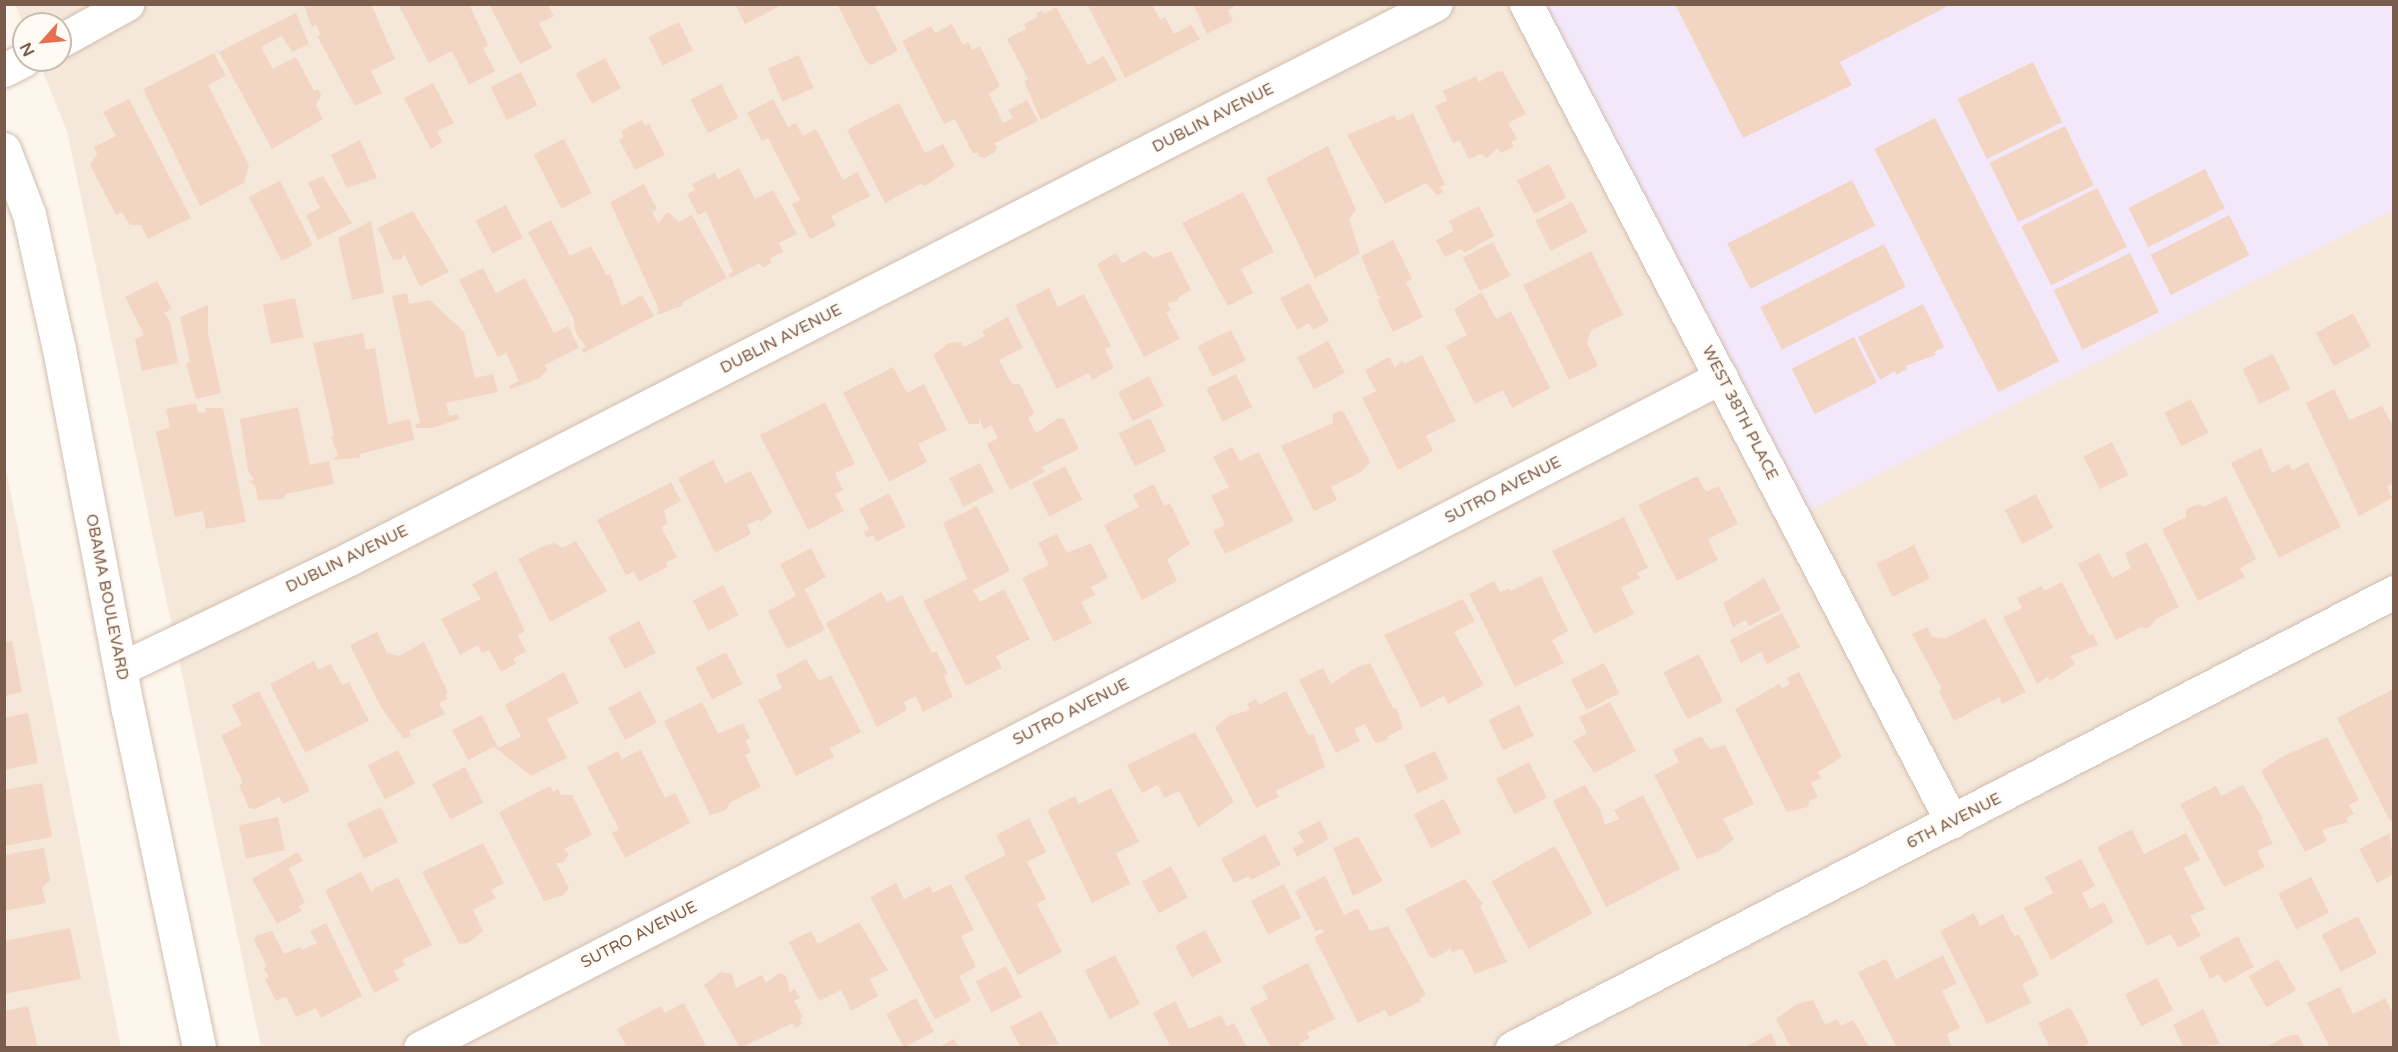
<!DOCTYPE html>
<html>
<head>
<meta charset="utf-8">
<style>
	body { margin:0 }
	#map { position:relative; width:2398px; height:1052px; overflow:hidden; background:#fdf6ec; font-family:"Varela Round",sans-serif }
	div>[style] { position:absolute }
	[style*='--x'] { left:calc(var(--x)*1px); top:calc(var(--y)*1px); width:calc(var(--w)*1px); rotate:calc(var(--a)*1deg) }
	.residential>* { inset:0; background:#f5e8da }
	.education>* { inset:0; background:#f3e8fa }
	.building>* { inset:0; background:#f3d5c3; transform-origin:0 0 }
	.roads { filter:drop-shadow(0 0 2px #d1beb0) drop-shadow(0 0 2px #d1beb0) }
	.street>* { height:33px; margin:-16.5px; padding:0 16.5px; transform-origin:16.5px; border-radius:16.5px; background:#fff }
	.secondary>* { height:33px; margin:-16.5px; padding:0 16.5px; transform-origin:16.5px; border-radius:16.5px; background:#fff }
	span { translate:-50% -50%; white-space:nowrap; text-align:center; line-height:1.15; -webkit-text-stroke:4.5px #fffaf3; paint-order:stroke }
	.street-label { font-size:16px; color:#7a5c4d }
	.frame { position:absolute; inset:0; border:6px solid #7a5c4d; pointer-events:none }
	.north { position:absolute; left:12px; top:12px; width:60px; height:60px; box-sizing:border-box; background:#fffaf3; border:2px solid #cabbb1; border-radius:50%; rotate:243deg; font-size:16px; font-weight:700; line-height:24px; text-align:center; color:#7a5c4d }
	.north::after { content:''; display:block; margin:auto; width:21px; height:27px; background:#e76f51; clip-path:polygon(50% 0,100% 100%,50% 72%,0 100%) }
</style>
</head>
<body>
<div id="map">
	<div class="residential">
		<div style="clip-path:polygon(15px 5px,2393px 5px,2393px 1047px,261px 1047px,67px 131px,38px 60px,60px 60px,60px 24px,24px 26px)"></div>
		<div style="clip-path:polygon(5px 465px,121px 1047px,5px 1047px)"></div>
	</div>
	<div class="education">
		<div style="clip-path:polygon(1526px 5px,2393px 5px,2393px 210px,1794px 518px)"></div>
	</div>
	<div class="building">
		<div style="clip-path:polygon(371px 4px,395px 59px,371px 71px,382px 93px,355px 106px,317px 36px,321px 35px,316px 25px,312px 27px,304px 6px)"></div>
		<div style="clip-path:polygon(398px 4px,469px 4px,488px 45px,483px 48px,495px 71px,469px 85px,452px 51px,429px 63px)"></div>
		<div style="clip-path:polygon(489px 4px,553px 4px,549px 7px,554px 16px,539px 23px,552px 48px,520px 64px)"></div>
		<div style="clip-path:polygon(735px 4px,784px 4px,745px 24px)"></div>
		<div style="clip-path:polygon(837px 4px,874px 4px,898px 51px,871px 65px,866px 62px)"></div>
		<div style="clip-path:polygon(1087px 4px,1152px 4px,1160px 20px,1165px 17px,1174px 34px,1191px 25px,1200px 39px,1125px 78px)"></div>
		<div style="clip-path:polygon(1193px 4px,1239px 4px,1228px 10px,1233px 21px,1207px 34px)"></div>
		<div style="clip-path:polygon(1675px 4px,1952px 4px,1840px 62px,1852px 85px,1743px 138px)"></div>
		<div style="clip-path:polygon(1056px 7px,1088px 65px,1104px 56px,1117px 80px,1041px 120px,1024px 81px,1028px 79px,1007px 39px,1026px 29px,1024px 24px,1038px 17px,1036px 13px,1042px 10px,1044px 14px)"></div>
		<div style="clip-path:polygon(296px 13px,309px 44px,292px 52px,282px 36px,261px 47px,273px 69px,296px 57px,314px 91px,318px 89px,321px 95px,316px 105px,323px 119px,272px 149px,219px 52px)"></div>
		<div style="left:679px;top:22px;width:32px;height:34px;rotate:64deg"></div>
		<div style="clip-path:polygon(952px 24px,963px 45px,968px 42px,972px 50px,980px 46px,1000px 86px,989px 94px,1003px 123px,1013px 118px,1008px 110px,1027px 100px,1038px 121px,993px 144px,997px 146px,995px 152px,985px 158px,978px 156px,978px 152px,973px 154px,955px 119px,944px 124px,902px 41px,931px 26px,935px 33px)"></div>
		<div style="clip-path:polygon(214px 53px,226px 76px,208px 85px,249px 165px,244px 183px,200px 206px,143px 89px)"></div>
		<div style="left:799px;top:55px;width:36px;height:34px;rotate:66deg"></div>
		<div style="left:605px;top:58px;width:34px;height:33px;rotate:62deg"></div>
		<div style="left:2033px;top:62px;width:67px;height:84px;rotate:64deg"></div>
		<div style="clip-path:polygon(1498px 71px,1503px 72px,1526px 114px,1508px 123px,1517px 139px,1511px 142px,1514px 147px,1500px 153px,1498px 148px,1487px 158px,1480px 154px,1469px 159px,1460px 141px,1453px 143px,1435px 106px,1447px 101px,1443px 91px,1476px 76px,1479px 82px)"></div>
		<div style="left:521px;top:72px;width:37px;height:34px;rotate:64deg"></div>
		<div style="clip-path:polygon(433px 83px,454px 123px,437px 131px,442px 142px,431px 149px,404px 98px)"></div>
		<div style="left:721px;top:84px;width:38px;height:34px;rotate:63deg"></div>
		<div style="clip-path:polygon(129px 99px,191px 218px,148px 239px,141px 225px,130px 225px,122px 212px,116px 215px,90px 165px,97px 154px,94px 147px,116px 136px,103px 112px)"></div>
		<div style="clip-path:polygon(773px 99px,788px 127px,796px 123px,803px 136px,816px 129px,843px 180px,857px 172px,870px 196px,831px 216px,836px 226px,810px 239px,792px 204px,800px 200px,768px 138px,762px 141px,747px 113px)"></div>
		<div style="clip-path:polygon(899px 103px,925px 153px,943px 144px,955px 166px,925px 186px,921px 184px,885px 203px,847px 130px)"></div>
		<div style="clip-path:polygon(1413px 113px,1445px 185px,1440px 187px,1443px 192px,1437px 195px,1426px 183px,1385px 204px,1347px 135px,1394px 115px,1397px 121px)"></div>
		<div style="left:1935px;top:118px;width:273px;height:68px;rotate:63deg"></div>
		<div style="clip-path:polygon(642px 120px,645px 126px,649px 124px,665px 155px,635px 170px,619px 140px,624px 137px,621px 131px)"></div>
		<div style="left:2065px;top:126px;width:66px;height:84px;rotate:64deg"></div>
		<div style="left:564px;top:139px;width:61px;height:34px;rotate:63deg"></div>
		<div style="clip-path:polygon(360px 140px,377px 178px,347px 188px,331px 155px)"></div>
		<div style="clip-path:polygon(1328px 146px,1356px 210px,1349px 219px,1360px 253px,1315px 278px,1266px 178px)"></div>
		<div style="left:1549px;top:164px;width:38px;height:36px;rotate:63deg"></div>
		<div style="clip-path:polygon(739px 168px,755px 199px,773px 190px,797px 234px,779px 243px,783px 252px,769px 259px,771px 263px,763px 268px,760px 263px,730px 278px,728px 274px,733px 272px,706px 211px,698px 215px,687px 194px,695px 190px,692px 184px,715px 173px,718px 179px)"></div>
		<div style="left:2205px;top:169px;width:44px;height:86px;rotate:63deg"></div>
		<div style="clip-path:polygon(323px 176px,352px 223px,318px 240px,306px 215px,320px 208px,308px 183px)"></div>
		<div style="left:1852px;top:180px;width:51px;height:140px;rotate:63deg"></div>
		<div style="left:280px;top:181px;width:72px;height:35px;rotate:63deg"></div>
		<div style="clip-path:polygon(644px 184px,657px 209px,652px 212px,658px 223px,668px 212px,679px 222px,692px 215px,727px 278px,683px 302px,682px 306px,657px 315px,659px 310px,610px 202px)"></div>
		<div style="left:2097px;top:188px;width:66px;height:85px;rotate:63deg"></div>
		<div style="clip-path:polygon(1243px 192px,1274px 252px,1241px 269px,1253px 293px,1228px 306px,1182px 223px)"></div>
		<div style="left:1572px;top:202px;width:34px;height:41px;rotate:63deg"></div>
		<div style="left:506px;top:205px;width:37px;height:34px;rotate:63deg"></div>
		<div style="clip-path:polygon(1479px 206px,1494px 236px,1464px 253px,1462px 249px,1445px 257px,1436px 240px,1454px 231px,1449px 221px)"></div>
		<div style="clip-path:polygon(413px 211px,449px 272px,420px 286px,404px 254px,402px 259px,393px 260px,378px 228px)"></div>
		<div style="left:2229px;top:215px;width:45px;height:88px;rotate:63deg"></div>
		<div style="clip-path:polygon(551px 220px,570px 256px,591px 246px,607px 276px,610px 274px,622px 306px,642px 295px,654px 316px,584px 353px,582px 349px,586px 347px,576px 333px,573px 317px,528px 232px)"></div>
		<div style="clip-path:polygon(371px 221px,384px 293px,352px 300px,338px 238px)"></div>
		<div style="clip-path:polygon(1393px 240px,1412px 279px,1406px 282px,1423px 317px,1393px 332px,1377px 300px,1382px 297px,1378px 296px,1361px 256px)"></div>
		<div style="left:1493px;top:242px;width:38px;height:34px;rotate:63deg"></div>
		<div style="left:1884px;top:244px;width:48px;height:139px;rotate:63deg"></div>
		<div style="clip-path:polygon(1145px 251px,1153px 258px,1171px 251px,1191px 290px,1177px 298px,1178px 301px,1167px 303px,1171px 310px,1166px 312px,1180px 339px,1144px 357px,1097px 264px,1116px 253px,1122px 263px)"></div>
		<div style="clip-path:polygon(1591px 251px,1623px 315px,1591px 330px,1587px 343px,1598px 366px,1569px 380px,1523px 285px)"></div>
		<div style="left:2130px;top:253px;width:66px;height:85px;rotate:64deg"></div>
		<div style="clip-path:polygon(483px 268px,496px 293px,525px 278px,554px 333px,568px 326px,579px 348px,545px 365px,547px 370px,540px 378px,511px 389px,509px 386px,519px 381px,512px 365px,506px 353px,498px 357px,459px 280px)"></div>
		<div style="clip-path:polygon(157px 281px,172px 309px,164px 313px,170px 321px,178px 363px,142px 371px,135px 339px,144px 335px,125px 297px)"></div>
		<div style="clip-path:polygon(1309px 283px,1329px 321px,1313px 330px,1309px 323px,1297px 330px,1280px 298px)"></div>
		<div style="clip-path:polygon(1049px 288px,1058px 307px,1084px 294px,1111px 346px,1105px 349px,1114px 368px,1092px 380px,1089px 373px,1057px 389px,1015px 305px)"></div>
		<div style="clip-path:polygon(1482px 292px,1496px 319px,1511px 311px,1550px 388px,1512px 408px,1503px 390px,1475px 404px,1446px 346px,1467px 335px,1454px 309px)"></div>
		<div style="clip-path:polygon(407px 293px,409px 304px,430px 300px,464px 332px,475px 378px,493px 374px,498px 392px,446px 403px,449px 416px,458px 414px,459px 419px,432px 428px,416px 428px,415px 424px,420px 423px,392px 296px)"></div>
		<div style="left:295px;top:298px;width:40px;height:33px;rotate:78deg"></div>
		<div style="clip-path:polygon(1923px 304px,1944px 347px,1934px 352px,1936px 355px,1905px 366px,1907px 369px,1896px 375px,1895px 371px,1880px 380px,1858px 337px)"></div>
		<div style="clip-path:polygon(208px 305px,208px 333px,221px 393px,196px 399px,186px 363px,190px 362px,180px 317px)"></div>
		<div style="left:2353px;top:313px;width:38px;height:42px;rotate:62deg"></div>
		<div style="clip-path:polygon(1008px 317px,1023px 348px,999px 360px,1012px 384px,1020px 384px,1034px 413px,1028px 418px,1036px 433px,1059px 418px,1064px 419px,1079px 449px,1042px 467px,1045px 472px,1010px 490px,987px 444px,998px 438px,991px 425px,984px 429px,979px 419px,979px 424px,969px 424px,933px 355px,949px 343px,961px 342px,964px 347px,985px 336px,982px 331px)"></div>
		<div style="left:1231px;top:330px;width:34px;height:37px;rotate:64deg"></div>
		<div style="clip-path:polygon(363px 333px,366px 350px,375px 348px,388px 424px,410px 419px,414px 440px,360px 454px,360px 458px,332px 460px,338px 456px,331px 437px,334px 436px,313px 343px)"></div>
		<div style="left:1854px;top:337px;width:51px;height:70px;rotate:63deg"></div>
		<div style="left:1328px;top:341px;width:36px;height:35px;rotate:62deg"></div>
		<div style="left:2273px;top:354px;width:39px;height:34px;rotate:64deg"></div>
		<div style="clip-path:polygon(1422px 355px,1456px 421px,1426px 436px,1433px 451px,1398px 470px,1362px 398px,1376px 391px,1365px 370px,1389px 357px,1395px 368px,1402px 360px,1404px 364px)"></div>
		<div style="clip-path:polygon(893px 367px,907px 393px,924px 384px,947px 430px,918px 444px,927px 462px,889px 482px,843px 393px)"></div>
		<div style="left:1236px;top:374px;width:37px;height:33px;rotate:64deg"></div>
		<div style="left:1149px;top:376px;width:33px;height:35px;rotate:63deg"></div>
		<div style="clip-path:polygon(2334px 389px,2349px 420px,2382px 406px,2394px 428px,2394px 483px,2387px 486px,2392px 498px,2359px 516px,2306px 403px)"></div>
		<div style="left:2191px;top:399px;width:38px;height:30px;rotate:63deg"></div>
		<div style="clip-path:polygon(825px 402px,855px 464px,835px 473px,843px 490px,835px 494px,844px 511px,808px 530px,760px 435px)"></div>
		<div style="clip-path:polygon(196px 403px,198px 413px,206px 412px,205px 408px,223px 408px,246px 522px,206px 529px,203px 511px,175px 517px,156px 432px,170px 427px,166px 409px)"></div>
		<div style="clip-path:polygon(298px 407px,310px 465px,329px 461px,334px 484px,286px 494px,283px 499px,258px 500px,255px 485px,249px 481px,254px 480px,248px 471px,240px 419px)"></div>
		<div style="clip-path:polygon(1339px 411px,1344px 412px,1370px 462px,1361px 472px,1331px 487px,1337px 500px,1314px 511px,1281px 446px,1333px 423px,1333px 414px)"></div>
		<div style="left:1150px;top:418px;width:37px;height:35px;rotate:64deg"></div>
		<div style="left:2112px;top:442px;width:37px;height:32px;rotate:64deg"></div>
		<div style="clip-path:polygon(1232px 447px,1240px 461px,1259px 452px,1294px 521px,1225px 554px,1213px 531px,1225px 525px,1211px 496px,1229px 487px,1213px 457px)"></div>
		<div style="clip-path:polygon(2261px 448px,2272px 473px,2289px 464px,2292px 470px,2308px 462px,2341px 527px,2279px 558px,2231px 463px)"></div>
		<div style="clip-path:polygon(713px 460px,725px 483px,751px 471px,772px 512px,761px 522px,759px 519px,747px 525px,751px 534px,715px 553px,678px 478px)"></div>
		<div style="left:980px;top:463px;width:32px;height:34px;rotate:64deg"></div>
		<div style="left:1065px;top:466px;width:38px;height:37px;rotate:63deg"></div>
		<div style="clip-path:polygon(1697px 476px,1706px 492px,1719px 486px,1738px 524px,1708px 539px,1718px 560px,1677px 581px,1638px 505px)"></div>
		<div style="clip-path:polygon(671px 482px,681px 501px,664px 510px,667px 524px,661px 527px,677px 557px,665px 563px,667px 567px,639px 582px,634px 571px,626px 575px,597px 520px)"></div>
		<div style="clip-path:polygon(1154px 484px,1164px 506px,1170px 503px,1190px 544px,1167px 559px,1177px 581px,1142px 600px,1104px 525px,1139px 507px,1133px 495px)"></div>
		<div style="clip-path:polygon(889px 493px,906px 527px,876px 542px,873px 535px,867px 538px,864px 532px,869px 529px,859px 509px)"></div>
		<div style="left:2036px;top:494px;width:38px;height:35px;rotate:63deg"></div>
		<div style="clip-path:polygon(2226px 496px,2256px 559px,2240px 568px,2245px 577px,2198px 601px,2162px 529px,2186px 517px,2186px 509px,2199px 504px,2204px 507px)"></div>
		<div style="clip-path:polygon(977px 506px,1010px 571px,973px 590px,980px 602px,1004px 589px,1030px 639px,996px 656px,1002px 668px,966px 686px,923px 601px,967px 579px,943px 523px)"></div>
		<div style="clip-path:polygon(1624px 517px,1648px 568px,1637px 573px,1640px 578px,1621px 588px,1634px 614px,1594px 634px,1552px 551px)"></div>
		<div style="clip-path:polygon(1057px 534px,1067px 553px,1091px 543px,1108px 578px,1091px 587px,1095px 595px,1081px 602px,1092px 623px,1054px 642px,1022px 578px,1049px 565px,1038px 543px)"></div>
		<div style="clip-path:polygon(576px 541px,607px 591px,550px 622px,518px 559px,541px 547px,554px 543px,563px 548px)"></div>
		<div style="clip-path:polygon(2147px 542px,2179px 607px,2156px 619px,2149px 628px,2139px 628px,2116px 640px,2078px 564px,2099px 553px,2112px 578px,2131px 568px,2125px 553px)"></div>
		<div style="left:1914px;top:545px;width:37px;height:42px;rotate:64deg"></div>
		<div style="clip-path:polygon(811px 548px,826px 577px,805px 589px,825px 630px,787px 649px,768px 611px,796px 596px,780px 564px)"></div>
		<div style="clip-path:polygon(496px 571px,525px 631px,518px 635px,526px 652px,513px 658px,516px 664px,501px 672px,489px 650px,482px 653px,478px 645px,460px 655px,441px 619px,481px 599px,472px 584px)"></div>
		<div style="clip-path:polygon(1541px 576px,1568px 631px,1552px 640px,1564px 663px,1515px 687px,1469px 594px,1494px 581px,1500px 592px,1509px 588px,1511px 591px)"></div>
		<div style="clip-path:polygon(1764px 578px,1781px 610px,1749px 626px,1746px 620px,1733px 627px,1723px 603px)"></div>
		<div style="clip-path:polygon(2062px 582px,2089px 635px,2093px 634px,2098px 645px,2070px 656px,2075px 664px,2050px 681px,2048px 677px,2037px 684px,2003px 617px,2022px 608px,2017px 598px,2041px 586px,2044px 591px)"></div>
		<div style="left:723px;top:585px;width:34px;height:34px;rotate:63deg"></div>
		<div style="clip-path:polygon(881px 592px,887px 602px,902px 595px,932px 653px,936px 651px,948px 674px,944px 676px,953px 697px,923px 712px,916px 696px,904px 702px,907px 710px,877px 727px,826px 623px)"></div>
		<div style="clip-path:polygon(1463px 599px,1475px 621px,1454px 632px,1484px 685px,1448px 704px,1444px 696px,1421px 708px,1384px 635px)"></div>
		<div style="clip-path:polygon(1782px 613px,1800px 647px,1767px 664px,1761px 652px,1741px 663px,1730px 640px)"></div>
		<div style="clip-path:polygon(1985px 618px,2026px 692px,2002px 704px,1999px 697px,1954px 721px,1939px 691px,1942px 689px,1912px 634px,1927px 627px,1932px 637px,1946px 638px)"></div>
		<div style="left:639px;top:621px;width:36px;height:35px;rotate:62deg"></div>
		<div style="clip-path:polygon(377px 632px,387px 653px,399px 656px,424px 642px,448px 693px,445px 694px,447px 699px,439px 703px,445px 714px,409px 731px,411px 736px,404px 739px,382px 709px,350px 645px)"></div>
		<div style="clip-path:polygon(12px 641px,22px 692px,4px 696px,4px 643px)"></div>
		<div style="left:726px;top:652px;width:36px;height:34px;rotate:63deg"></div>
		<div style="left:1699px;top:654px;width:53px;height:40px;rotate:63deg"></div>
		<div style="clip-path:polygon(806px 659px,819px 681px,831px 675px,861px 732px,830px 748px,834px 757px,796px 776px,758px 700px,782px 688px,776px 675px)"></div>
		<div style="clip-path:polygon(314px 661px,318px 670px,331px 664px,342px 685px,349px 682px,369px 721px,305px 753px,270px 684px)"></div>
		<div style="clip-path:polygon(1370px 663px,1393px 708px,1397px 709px,1403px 728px,1387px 737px,1388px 740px,1375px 743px,1365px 724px,1354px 729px,1360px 741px,1336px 753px,1299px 680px,1323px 668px,1331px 684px,1355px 668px)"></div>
		<div style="left:1604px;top:663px;width:34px;height:37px;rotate:63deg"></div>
		<div style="clip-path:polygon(564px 672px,579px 703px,547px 719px,567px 758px,531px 776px,494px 747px,468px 760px,452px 730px,482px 715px,498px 748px,521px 737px,505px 705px)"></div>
		<div style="clip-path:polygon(1799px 672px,1842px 757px,1818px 772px,1821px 778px,1811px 783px,1818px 797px,1809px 801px,1808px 807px,1787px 812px,1735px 709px,1779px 684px,1782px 688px,1790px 684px,1787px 678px)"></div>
		<div style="clip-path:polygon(2394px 689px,2394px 819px,2390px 821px,2337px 718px)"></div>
		<div style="clip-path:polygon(259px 691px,310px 791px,283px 804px,279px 797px,255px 809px,249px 808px,239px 785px,243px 783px,221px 735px,242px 725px,232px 705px)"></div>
		<div style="left:640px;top:691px;width:36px;height:36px;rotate:62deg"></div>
		<div style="clip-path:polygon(1286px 691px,1309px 736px,1313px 733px,1325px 767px,1276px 791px,1279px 797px,1256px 808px,1215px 727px,1229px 716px,1250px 710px,1247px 704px,1256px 699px,1259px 705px)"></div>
		<div style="clip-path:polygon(702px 702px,718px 734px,743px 723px,750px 738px,745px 740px,751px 752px,745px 755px,761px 787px,731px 802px,726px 810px,710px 815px,664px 721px)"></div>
		<div style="clip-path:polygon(1610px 702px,1636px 751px,1594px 773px,1573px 741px,1587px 733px,1579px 717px)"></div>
		<div style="left:1519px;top:705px;width:34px;height:34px;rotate:64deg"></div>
		<div style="clip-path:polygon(28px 713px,38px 763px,4px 770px,4px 718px)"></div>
		<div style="clip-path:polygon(1195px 732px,1234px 802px,1198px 827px,1179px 791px,1164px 798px,1158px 785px,1142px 793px,1127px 765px)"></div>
		<div style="clip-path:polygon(1701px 736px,1710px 749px,1725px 745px,1754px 804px,1723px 819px,1734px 839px,1718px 852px,1697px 859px,1654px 775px,1679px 762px,1673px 750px)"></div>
		<div style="clip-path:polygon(2327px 737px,2359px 800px,2349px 805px,2354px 814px,2346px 818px,2348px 822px,2322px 830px,2327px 841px,2305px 852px,2261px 771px,2281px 757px)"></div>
		<div style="left:398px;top:750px;width:38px;height:34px;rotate:63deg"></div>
		<div style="clip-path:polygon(641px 750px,665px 798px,675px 793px,690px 823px,625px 858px,612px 833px,619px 829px,587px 767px,618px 751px,622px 759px)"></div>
		<div style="left:1435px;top:751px;width:31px;height:34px;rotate:65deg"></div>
		<div style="left:1529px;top:762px;width:40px;height:37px;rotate:63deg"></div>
		<div style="left:465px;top:767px;width:40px;height:37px;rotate:63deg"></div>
		<div style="clip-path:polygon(42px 783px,52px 837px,4px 846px,4px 790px)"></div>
		<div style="clip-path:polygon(1585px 785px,1600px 809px,1605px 825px,1619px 819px,1614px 810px,1643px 795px,1680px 869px,1606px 907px,1553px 801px)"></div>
		<div style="clip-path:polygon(2243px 785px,2263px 819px,2261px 820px,2273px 844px,2257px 851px,2265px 867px,2224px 887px,2180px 804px,2216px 786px,2221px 796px)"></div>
		<div style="clip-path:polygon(550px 786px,553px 792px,558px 789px,561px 795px,572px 795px,592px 835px,564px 849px,569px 854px,563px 863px,556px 863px,569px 888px,563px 895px,544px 901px,499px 812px)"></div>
		<div style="clip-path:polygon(1111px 788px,1139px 842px,1116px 853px,1130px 884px,1092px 903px,1047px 810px,1075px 796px,1079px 804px)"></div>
		<div style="left:1444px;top:799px;width:38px;height:34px;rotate:63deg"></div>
		<div style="left:381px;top:807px;width:39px;height:38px;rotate:64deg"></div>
		<div style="left:278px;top:817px;width:34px;height:40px;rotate:78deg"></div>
		<div style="clip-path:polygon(1029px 818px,1046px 852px,1027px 862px,1046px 899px,1037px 904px,1062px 952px,1018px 975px,964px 876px,1006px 855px,996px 835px)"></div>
		<div style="clip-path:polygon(1320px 821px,1329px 839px,1297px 857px,1293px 848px,1304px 842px,1298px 832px)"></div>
		<div style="clip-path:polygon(2132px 829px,2144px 854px,2186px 833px,2200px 860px,2184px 868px,2205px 909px,2190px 916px,2201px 936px,2178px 948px,2171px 934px,2147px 946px,2097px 847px)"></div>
		<div style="clip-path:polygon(2390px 833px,2394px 874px,2377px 883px,2359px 849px)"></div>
		<div style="clip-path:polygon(1265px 834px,1281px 865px,1251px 880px,1249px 876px,1234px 883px,1221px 859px)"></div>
		<div style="clip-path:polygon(1358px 836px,1383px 881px,1353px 896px,1333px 848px)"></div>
		<div style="clip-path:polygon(483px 843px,504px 883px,491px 890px,496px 898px,473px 910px,483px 931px,468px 943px,459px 944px,422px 872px)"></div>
		<div style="left:1555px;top:846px;width:77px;height:73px;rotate:61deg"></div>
		<div style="clip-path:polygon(44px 848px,50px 880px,42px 888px,46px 903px,4px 911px,4px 855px)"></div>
		<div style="clip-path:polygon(298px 852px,303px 861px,289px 868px,305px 903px,299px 906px,302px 911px,277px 924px,252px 879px)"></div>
		<div style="clip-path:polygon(2081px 859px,2095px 886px,2082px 893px,2090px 909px,2104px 902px,2114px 922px,2051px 960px,2024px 908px,2053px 893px,2045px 877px)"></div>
		<div style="left:1171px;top:866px;width:36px;height:33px;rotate:62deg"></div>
		<div style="clip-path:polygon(361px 872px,372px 893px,374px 888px,398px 878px,432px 945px,402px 960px,405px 965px,394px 971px,399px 980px,374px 993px,325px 890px)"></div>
		<div style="clip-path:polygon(1325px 876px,1344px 915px,1358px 908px,1370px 931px,1388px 926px,1426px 995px,1420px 998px,1421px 1001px,1389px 1017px,1385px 1010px,1358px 1023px,1314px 937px,1324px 932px,1322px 928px,1316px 932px,1295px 891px)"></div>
		<div style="left:2311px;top:877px;width:40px;height:37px;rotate:63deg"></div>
		<div style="clip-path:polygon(1465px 879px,1483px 904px,1480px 906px,1507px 962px,1475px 974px,1462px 948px,1452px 953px,1449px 946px,1449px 950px,1434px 958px,1429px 956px,1405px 909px)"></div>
		<div style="clip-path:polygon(896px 883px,904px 899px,930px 886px,933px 893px,951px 884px,974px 930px,961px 936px,976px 967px,959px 976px,971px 1001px,935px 1019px,870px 897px)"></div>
		<div style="left:1284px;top:884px;width:38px;height:37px;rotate:63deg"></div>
		<div style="clip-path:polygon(1974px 913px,1980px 926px,2003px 914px,2014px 936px,2019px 934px,2039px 975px,2022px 984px,2031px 1003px,1987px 1024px,1940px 931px)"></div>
		<div style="left:2358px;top:916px;width:42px;height:41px;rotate:63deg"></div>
		<div style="clip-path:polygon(859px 922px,888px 970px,870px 979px,878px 996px,851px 1011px,841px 990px,819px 1001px,789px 942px,811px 931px,818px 944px)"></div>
		<div style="clip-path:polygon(326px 923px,362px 996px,321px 1018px,316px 1008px,296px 1017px,286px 996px,276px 1001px,265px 979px,269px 977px,264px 968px,267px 967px,254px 940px,256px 936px,272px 931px,284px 954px,300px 947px,302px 950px,317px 943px,310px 931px)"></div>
		<div style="clip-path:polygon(70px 928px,81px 979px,4px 994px,4px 941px)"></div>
		<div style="left:1205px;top:930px;width:36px;height:34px;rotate:62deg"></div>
		<div style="clip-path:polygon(2238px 936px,2254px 967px,2224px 983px,2219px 974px,2210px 979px,2199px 957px)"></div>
		<div style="left:1115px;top:955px;width:55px;height:34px;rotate:63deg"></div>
		<div style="clip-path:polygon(1943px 955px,1957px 984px,1942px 991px,1960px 1028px,1947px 1034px,1952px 1048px,1897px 1048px,1858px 972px,1886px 959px,1896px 979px)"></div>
		<div style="left:2278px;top:959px;width:36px;height:34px;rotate:60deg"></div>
		<div style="clip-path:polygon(1308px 963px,1335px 1019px,1307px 1033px,1310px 1038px,1299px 1044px,1301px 1048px,1271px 1048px,1250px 1008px,1268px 999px,1262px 986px)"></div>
		<div style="left:1006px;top:966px;width:35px;height:34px;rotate:63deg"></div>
		<div style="clip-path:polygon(721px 972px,732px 974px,736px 988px,762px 975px,766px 983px,779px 973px,786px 976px,790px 992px,795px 989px,800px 998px,794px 1001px,803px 1017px,800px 1019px,802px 1024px,795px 1028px,793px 1023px,740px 1048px,704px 985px)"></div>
		<div style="left:2157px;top:978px;width:36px;height:36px;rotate:63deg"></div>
		<div style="clip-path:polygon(2340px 987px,2353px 1014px,2385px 998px,2394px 1016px,2394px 1048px,2330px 1048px,2307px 1003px)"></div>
		<div style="left:916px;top:998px;width:38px;height:34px;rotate:62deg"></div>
		<div style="clip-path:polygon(1813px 1000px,1825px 1025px,1837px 1019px,1841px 1026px,1853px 1020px,1870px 1048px,1791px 1048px,1776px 1019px,1797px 1004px)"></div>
		<div style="clip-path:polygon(1175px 1001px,1189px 1029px,1221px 1015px,1227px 1027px,1234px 1023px,1247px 1048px,1171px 1048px,1153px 1013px)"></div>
		<div style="clip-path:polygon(684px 1003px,707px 1048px,627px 1048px,617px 1029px,661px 1006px,665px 1013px)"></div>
		<div style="clip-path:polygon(28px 1006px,38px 1048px,4px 1048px,4px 1011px)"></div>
		<div style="clip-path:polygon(2070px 1007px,2089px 1043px,2079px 1048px,2050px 1048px,2038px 1023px)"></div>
		<div style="clip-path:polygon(2203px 1009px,2220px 1044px,2184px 1048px,2173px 1025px)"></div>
		<div style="clip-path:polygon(1041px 1011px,1059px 1044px,1021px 1048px,1010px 1027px)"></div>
		<div style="clip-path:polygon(1771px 1033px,1778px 1048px,1743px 1048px)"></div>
		<div style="clip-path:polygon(2298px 1034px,2305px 1048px,2264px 1048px,2285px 1037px)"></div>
		<div style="clip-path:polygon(954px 1039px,959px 1048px,937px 1048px)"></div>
	</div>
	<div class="roads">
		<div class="street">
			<div style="--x:1526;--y:4;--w:922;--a:62.49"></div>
			<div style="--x:60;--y:41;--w:77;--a:-28.9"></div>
			<div style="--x:4;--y:70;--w:22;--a:-27"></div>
			<div style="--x:122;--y:668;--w:252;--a:-25.6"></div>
			<div style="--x:349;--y:559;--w:1220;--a:-27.05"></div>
			<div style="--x:420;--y:1048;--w:1464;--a:-27.28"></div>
			<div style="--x:1512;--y:1048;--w:993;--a:-27.34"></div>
		</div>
		<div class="secondary">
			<div style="--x:4;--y:149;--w:70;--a:69"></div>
			<div style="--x:29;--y:214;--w:138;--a:77.5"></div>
			<div style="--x:59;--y:349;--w:368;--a:79.2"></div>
			<div style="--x:128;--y:710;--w:345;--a:78.1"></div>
		</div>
	</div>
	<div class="street-label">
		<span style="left:1213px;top:118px;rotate:-27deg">DUBLIN AVENUE</span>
		<span style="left:781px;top:339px;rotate:-27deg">DUBLIN AVENUE</span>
		<span style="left:1740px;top:413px;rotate:63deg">WEST 38TH PLACE</span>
		<span style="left:1503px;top:490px;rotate:-27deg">SUTRO AVENUE</span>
		<span style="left:347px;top:559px;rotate:-26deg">DUBLIN AVENUE</span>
		<span style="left:107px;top:597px;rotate:79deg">OBAMA BOULEVARD</span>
		<span style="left:1071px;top:712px;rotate:-27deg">SUTRO AVENUE</span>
		<span style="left:1954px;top:821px;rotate:-27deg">6TH AVENUE</span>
		<span style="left:639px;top:935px;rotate:-27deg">SUTRO AVENUE</span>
	</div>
	<div class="frame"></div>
	<div class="north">N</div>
</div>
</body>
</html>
